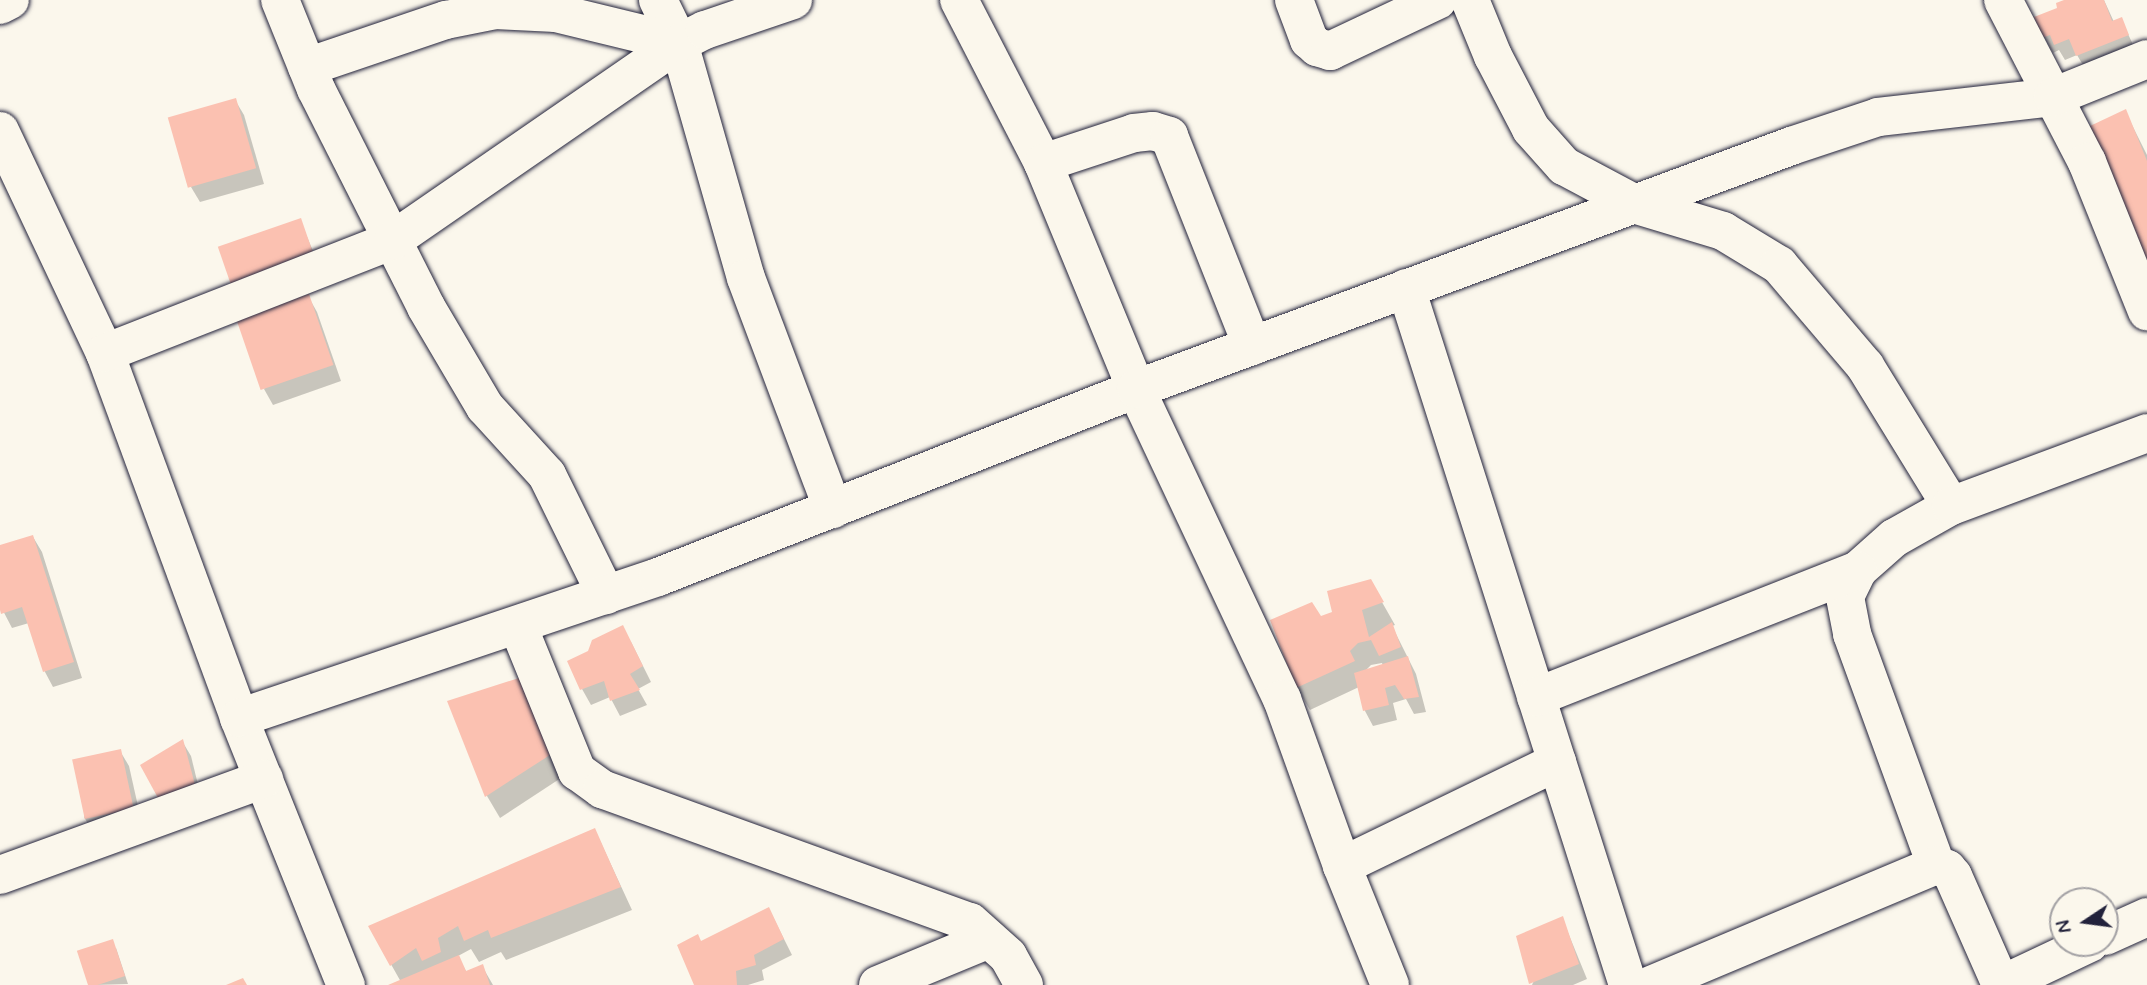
<!DOCTYPE html>
<html>
<head>
<meta charset="utf-8">
<style>
	body { margin:0 }
	#map { position:relative; width:2147px; height:985px; overflow:hidden; background:#fbf7ec; font-family:Mynerve,sans-serif }
	div>[style] { position:absolute }
	[style*='--x'] { left:calc(var(--x)*1px); top:calc(var(--y)*1px); width:calc(var(--w)*1px); rotate:calc(var(--a)*1deg) }
	.shadow>* { inset:0; background:#0003 }
	.building>* { inset:0; background:#fbc1b1; transform-origin:0 0 }
	.roads { filter:drop-shadow(0 0 2px #22223b) drop-shadow(0 0 2px #22223b) }
	.minor>* { height:38px; margin:-19px; padding:0 19px; transform-origin:19px; border-radius:19px; background:#fbf7ec }
	span { translate:-50% -50%; white-space:nowrap; text-align:center; line-height:1.15; -webkit-text-stroke:7px #fbf7ec; paint-order:stroke }
	.north { position:absolute; left:2049px; top:887px; width:70px; height:70px; box-sizing:border-box; background:#fbf7ec; border:2px solid #a4a2a5; border-radius:50%; rotate:257deg; font-size:19px; font-weight:700; line-height:28px; text-align:center; color:#22223b }
	.north::after { content:''; display:block; margin:auto; width:24px; height:32px; background:#22223b; clip-path:polygon(50% 0,100% 100%,50% 72%,0 100%) }
</style>
</head>
<body>
<div id="map">
	<div class="shadow">
		<div style="clip-path:polygon(2069px 0,2104px 0,2114px 22px,2121px 19px,2136px 51px,2086px 70px,2077px 55px,2065px 60px,2059px 50px,2053px 53px,2044px 37px,2060px 9px)"></div>
		<div style="clip-path:polygon(235px 100px,244px 115px,264px 184px,200px 202px,191px 187px)"></div>
		<div style="clip-path:polygon(2125px 111px,2147px 155px,2147px 264px)"></div>
		<div style="clip-path:polygon(300px 220px,323px 275px,243px 304px)"></div>
		<div style="clip-path:polygon(308px 296px,317px 312px,341px 381px,273px 405px,264px 389px)"></div>
		<div style="clip-path:polygon(33px 537px,42px 552px,82px 678px,53px 687px,45px 672px,29px 623px,12px 628px,0 605px,0 547px)"></div>
		<div style="clip-path:polygon(evenodd,1370px 581px,1395px 625px,1392px 626px,1416px 674px,1426px 712px,1414px 714px,1406px 699px,1393px 703px,1397px 720px,1373px 726px,1365px 711px,1359px 687px,1310px 710px,1297px 688px,1320px 618px,1334px 614px,1370px 581px,1382px 663px,1383px 666px,1365px 671px,1371px 665px,1382px 663px)"></div>
		<div style="clip-path:polygon(631px 642px,651px 682px,638px 689px,647px 705px,620px 716px,610px 697px,591px 705px,582px 689px,589px 652px)"></div>
		<div style="clip-path:polygon(521px 679px,564px 776px,500px 818px,487px 796px,450px 702px)"></div>
		<div style="clip-path:polygon(182px 741px,191px 756px,202px 801px,169px 813px)"></div>
		<div style="clip-path:polygon(120px 751px,129px 766px,142px 824px,93px 832px,84px 817px)"></div>
		<div style="clip-path:polygon(595px 830px,632px 910px,506px 960px,501px 952px,479px 962px,471px 949px,458px 956px,467px 973px,482px 966px,493px 985px,393px 985px,401px 982px,370px 927px)"></div>
		<div style="clip-path:polygon(769px 909px,792px 955px,762px 970px,764px 980px,748px 985px,696px 985px,701px 943px)"></div>
		<div style="clip-path:polygon(1562px 918px,1587px 979px,1573px 985px,1532px 985px)"></div>
		<div style="clip-path:polygon(116px 948px,128px 984px,93px 985px,79px 951px)"></div>
	</div>
	<div class="building">
		<div style="clip-path:polygon(2064px 0,2104px 0,2112px 21px,2122px 17px,2129px 35px,2076px 56px,2069px 39px,2054px 45px,2050px 35px,2042px 38px,2034px 17px,2057px 8px,2056px 3px)"></div>
		<div style="left:236px;top:98px;width:73px;height:71px;rotate:74deg"></div>
		<div style="clip-path:polygon(2126px 109px,2147px 161px,2147px 262px,2090px 126px)"></div>
		<div style="left:301px;top:218px;width:43px;height:88px;rotate:71deg"></div>
		<div style="left:309px;top:294px;width:75px;height:77px;rotate:71deg"></div>
		<div style="clip-path:polygon(33px 535px,74px 662px,43px 672px,22px 607px,1px 614px,0 610px,0 545px)"></div>
		<div style="clip-path:polygon(1371px 579px,1384px 602px,1362px 610px,1369px 637px,1392px 622px,1401px 647px,1379px 656px,1371px 640px,1358px 643px,1350px 651px,1355px 661px,1296px 688px,1270px 620px,1312px 602px,1321px 616px,1332px 612px,1327px 591px)"></div>
		<div style="clip-path:polygon(623px 625px,643px 666px,630px 674px,640px 690px,610px 701px,604px 681px,580px 690px,567px 661px,588px 651px,592px 640px)"></div>
		<div style="clip-path:polygon(1408px 656px,1419px 697px,1404px 699px,1395px 685px,1385px 688px,1389px 705px,1363px 711px,1354px 673px)"></div>
		<div style="clip-path:polygon(522px 677px,553px 753px,485px 797px,447px 701px)"></div>
		<div style="clip-path:polygon(183px 739px,195px 785px,158px 798px,140px 765px)"></div>
		<div style="left:121px;top:749px;width:61px;height:50px;rotate:78deg"></div>
		<div style="clip-path:polygon(595px 828px,621px 887px,491px 938px,488px 930px,464px 941px,458px 926px,438px 938px,441px 952px,422px 961px,416px 948px,390px 966px,368px 926px)"></div>
		<div style="clip-path:polygon(769px 907px,784px 939px,754px 955px,756px 965px,736px 971px,737px 985px,694px 985px,677px 945px,698px 934px,701px 941px)"></div>
		<div style="clip-path:polygon(1563px 916px,1579px 964px,1529px 984px,1516px 936px)"></div>
		<div style="left:113px;top:939px;width:39px;height:38px;rotate:72deg"></div>
		<div style="clip-path:polygon(459px 955px,466px 971px,483px 964px,490px 985px,388px 985px)"></div>
		<div style="clip-path:polygon(243px 978px,247px 985px,226px 985px)"></div>
	</div>
	<div class="roads">
		<div class="minor">
			<div style="--x:280;--y:0;--w:96;--a:68"></div>
			<div style="--x:316;--y:89;--w:244;--a:63.2"></div>
			<div style="--x:426;--y:307;--w:116;--a:59.5"></div>
			<div style="--x:485;--y:407;--w:92;--a:47.6"></div>
			<div style="--x:547;--y:475;--w:134;--a:63.8"></div>
			<div style="--x:658;--y:0;--w:48;--a:64"></div>
			<div style="--x:679;--y:43;--w:244;--a:74.1"></div>
			<div style="--x:746;--y:278;--w:247;--a:69.4"></div>
			<div style="--x:959;--y:0;--w:183;--a:62.7"></div>
			<div style="--x:1043;--y:163;--w:244;--a:67.6"></div>
			<div style="--x:1136;--y:389;--w:343;--a:64.8"></div>
			<div style="--x:1282;--y:699;--w:177;--a:70.2"></div>
			<div style="--x:1342;--y:866;--w:128;--a:68"></div>
			<div style="--x:1294;--y:0;--w:43;--a:69.4"></div>
			<div style="--x:1309;--y:40;--w:11;--a:41"></div>
			<div style="--x:1317;--y:47;--w:14;--a:17"></div>
			<div style="--x:1330;--y:51;--w:119;--a:-25.3"></div>
			<div style="--x:1470;--y:0;--w:61;--a:67.7"></div>
			<div style="--x:1493;--y:56;--w:82;--a:62.5"></div>
			<div style="--x:1531;--y:129;--w:50;--a:48.3"></div>
			<div style="--x:1564;--y:166;--w:83;--a:28.1"></div>
			<div style="--x:1637;--y:205;--w:90;--a:16.8"></div>
			<div style="--x:1723;--y:231;--w:66;--a:31.3"></div>
			<div style="--x:1779;--y:265;--w:133;--a:49.6"></div>
			<div style="--x:1865;--y:366;--w:164;--a:58.4"></div>
			<div style="--x:1951;--y:506;--w:65;--a:150.7"></div>
			<div style="--x:1894;--y:538;--w:48;--a:138.4"></div>
			<div style="--x:1858;--y:570;--w:30;--a:116"></div>
			<div style="--x:1845;--y:597;--w:38;--a:79"></div>
			<div style="--x:1852;--y:634;--w:246;--a:70"></div>
			<div style="--x:2003;--y:0;--w:182;--a:62.6"></div>
			<div style="--x:2087;--y:162;--w:161;--a:68.1"></div>
			<div style="--x:0;--y:5;--w:11;--a:-27"></div>
			<div style="--x:307;--y:67;--w:147;--a:-18.7"></div>
			<div style="--x:446;--y:20;--w:50;--a:-11.5"></div>
			<div style="--x:495;--y:10;--w:61;--a:2.8"></div>
			<div style="--x:556;--y:13;--w:127;--a:13.7"></div>
			<div style="--x:0;--y:131;--w:246;--a:64.7"></div>
			<div style="--x:105;--y:353;--w:389;--a:69.8"></div>
			<div style="--x:239;--y:718;--w:288;--a:68.2"></div>
			<div style="--x:1043;--y:163;--w:96;--a:-18.2"></div>
			<div style="--x:1134;--y:133;--w:19;--a:-6"></div>
			<div style="--x:1153;--y:131;--w:17;--a:17"></div>
			<div style="--x:1169;--y:136;--w:226;--a:68.4"></div>
			<div style="--x:1406;--y:288;--w:732;--a:72.33"></div>
			<div style="--x:105;--y:353;--w:309;--a:-21.4"></div>
			<div style="--x:393;--y:240;--w:347;--a:-34.6"></div>
			<div style="--x:679;--y:43;--w:29;--a:-27"></div>
			<div style="--x:705;--y:30;--w:93;--a:-18.8"></div>
			<div style="--x:1951;--y:506;--w:209;--a:-20.4"></div>
			<div style="--x:518;--y:626;--w:157;--a:67.9"></div>
			<div style="--x:577;--y:771;--w:31;--a:36"></div>
			<div style="--x:602;--y:789;--w:391;--a:19.9"></div>
			<div style="--x:970;--y:922;--w:51;--a:41.8"></div>
			<div style="--x:1008;--y:956;--w:33;--a:61"></div>
			<div style="--x:1536;--y:697;--w:346;--a:-21.5"></div>
			<div style="--x:239;--y:718;--w:442;--a:-18.6"></div>
			<div style="--x:658;--y:577;--w:514;--a:-21.47"></div>
			<div style="--x:1136;--y:389;--w:699;--a:-20.35"></div>
			<div style="--x:1791;--y:146;--w:92;--a:-18.4"></div>
			<div style="--x:1878;--y:117;--w:176;--a:-6.5"></div>
			<div style="--x:2053;--y:97;--w:101;--a:-22"></div>
			<div style="--x:1342;--y:866;--w:239;--a:-25.8"></div>
			<div style="--x:0;--y:875;--w:281;--a:-20"></div>
			<div style="--x:2105;--y:936;--w:46;--a:-24.3"></div>
			<div style="--x:878;--y:985;--w:120;--a:-22.5"></div>
			<div style="--x:1651;--y:985;--w:309;--a:-22.8"></div>
			<div style="--x:1936;--y:865;--w:12;--a:20"></div>
			<div style="--x:1947;--y:869;--w:9;--a:49"></div>
			<div style="--x:1953;--y:876;--w:119;--a:66.2"></div>
			<div style="--x:2001;--y:985;--w:98;--a:-25.3"></div>
		</div>
	</div>
	<div class="north">N</div>
</div>
</body>
</html>
